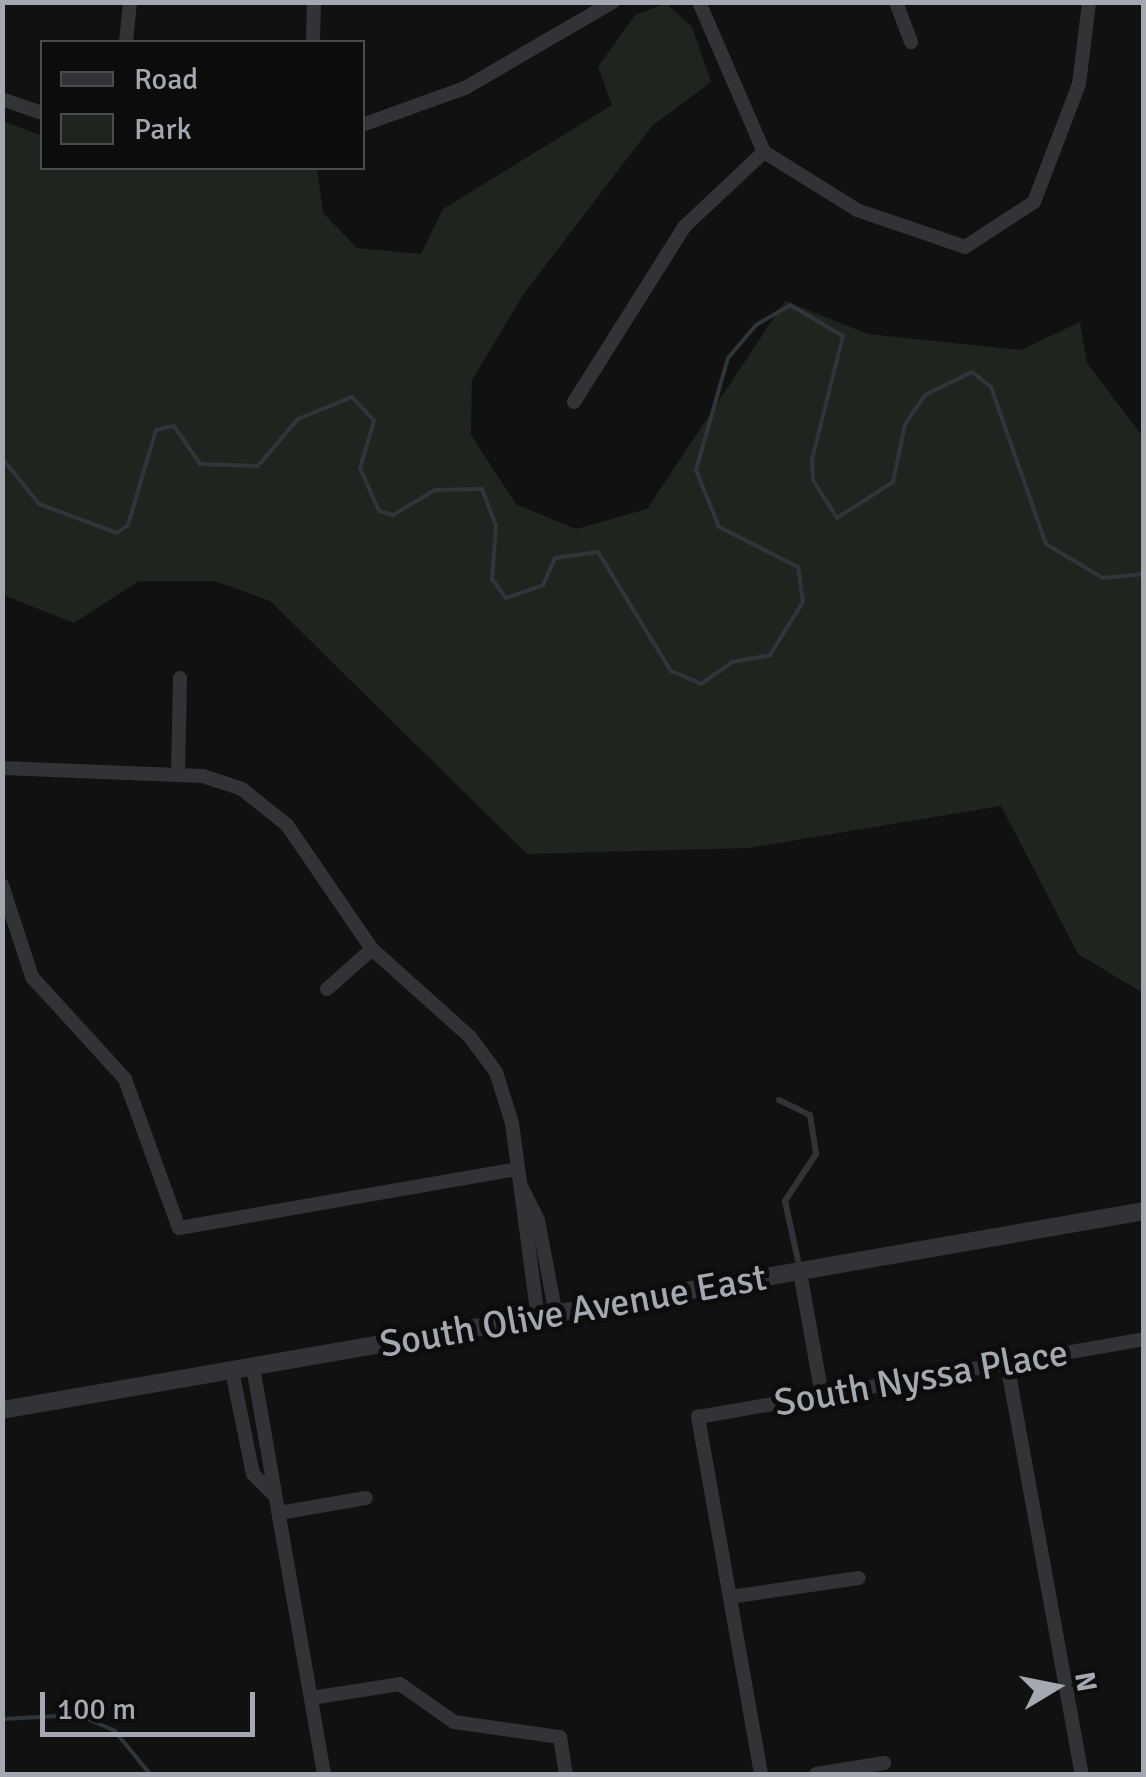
<!DOCTYPE html>
<html>
<head>
<meta charset="utf-8">
<style>
	body { margin:0 }
	#map { position:relative; width:1146px; height:1777px; overflow:hidden; background:#111112; font-family:Signika,sans-serif }
	div>[style] { position:absolute }
	[style*='--x'] { left:calc(var(--x)*1px); top:calc(var(--y)*1px); width:calc(var(--w)*1px); rotate:calc(var(--a)*1deg) }
	.green>* { inset:0; background:#1e241e }
	.stream>* { height:4px; margin:-2px; padding:0 2px; transform-origin:2px; border-radius:2px; background:#2e363b }
	.service>* { height:6px; margin:-3px; padding:0 3px; transform-origin:3px; border-radius:3px; background:#323337 }
	.minor>* { height:14px; margin:-7px; padding:0 7px; transform-origin:7px; border-radius:7px; background:#323337 }
	.tertiary>* { height:18px; margin:-9px; padding:0 9px; transform-origin:9px; border-radius:9px; background:#323337 }
	span { translate:-50% -50%; white-space:nowrap; text-align:center; line-height:1.15; -webkit-text-stroke:10px #0c0c0d; paint-order:stroke }
	.street-label { font-size:38px; color:#a4a9b1 }
	.frame { position:absolute; inset:0; border:5px solid #a4a9b1; pointer-events:none }
	.legend { position:absolute; left:40px; top:40px; width:325px; height:130px; box-sizing:border-box; background:#0c0c0d; border:2px solid #494b4f; margin:0; padding:12px 18px; list-style:none; font-size:30px; color:#a4a9b1 }
	.legend li { display:flex; align-items:center; gap:20px; height:50px }
	.legend b { width:50px; border:2px solid #494b4f }
	.north { position:absolute; left:1006px; top:1637px; width:100px; height:100px; -webkit-text-stroke:8px #0c0c0d; paint-order:stroke; rotate:80deg; font-size:28px; font-weight:700; line-height:40px; text-align:center; color:#a4a9b1 }
	.north::after { content:''; display:block; margin:auto; width:35px; height:45px; background:#a4a9b1; clip-path:polygon(50% 0,100% 100%,50% 72%,0 100%) }
	.scale { position:absolute; left:40px; top:1692px; width:215px; height:45px; box-sizing:border-box; border:5px solid #a4a9b1; border-top:0; padding-left:12px; font-size:30px; line-height:35px; white-space:nowrap; color:#a4a9b1; -webkit-text-stroke:8px #0c0c0d; paint-order:stroke }
</style>
</head>
<body>
<div id="map">
	<div class="green">
		<div style="clip-path:polygon(666px 3px,692px 27px,711px 82px,652px 126px,525px 292px,472px 380px,471px 435px,516px 504px,576px 529px,647px 509px,785px 301px,868px 334px,1021px 350px,1080px 322px,1087px 363px,1143px 437px,1143px 993px,1078px 954px,1001px 806px,749px 848px,527px 854px,270px 601px,215px 581px,139px 581px,74px 623px,3px 595px,3px 121px,42px 136px,42px 168px,317px 168px,323px 213px,357px 248px,421px 254px,443px 209px,612px 105px,598px 67px,635px 15px)"></div>
	</div>
	<div class="stream">
		<div style="--x:2;--y:458;--w:59;--a:51.2"></div>
		<div style="--x:39;--y:504;--w:83;--a:20.4"></div>
		<div style="--x:117;--y:533;--w:14;--a:-36"></div>
		<div style="--x:128;--y:525;--w:99;--a:-73.6"></div>
		<div style="--x:156;--y:430;--w:18;--a:-13"></div>
		<div style="--x:174;--y:426;--w:46;--a:55.6"></div>
		<div style="--x:200;--y:464;--w:58;--a:2"></div>
		<div style="--x:258;--y:466;--w:62;--a:-49.6"></div>
		<div style="--x:298;--y:419;--w:58;--a:-22.2"></div>
		<div style="--x:352;--y:397;--w:33;--a:47"></div>
		<div style="--x:374;--y:421;--w:49;--a:106.6"></div>
		<div style="--x:360;--y:468;--w:47;--a:66.2"></div>
		<div style="--x:379;--y:511;--w:15;--a:16"></div>
		<div style="--x:393;--y:515;--w:49;--a:-30.8"></div>
		<div style="--x:435;--y:490;--w:47;--a:-1.2"></div>
		<div style="--x:482;--y:489;--w:40;--a:69"></div>
		<div style="--x:496;--y:526;--w:53;--a:94.3"></div>
		<div style="--x:492;--y:579;--w:24;--a:54"></div>
		<div style="--x:506;--y:598;--w:39;--a:-19"></div>
		<div style="--x:543;--y:585;--w:30;--a:-66"></div>
		<div style="--x:555;--y:558;--w:43;--a:-7.9"></div>
		<div style="--x:598;--y:552;--w:140;--a:58.5"></div>
		<div style="--x:671;--y:671;--w:33;--a:23"></div>
		<div style="--x:701;--y:684;--w:38;--a:-35"></div>
		<div style="--x:732;--y:662;--w:39;--a:-10"></div>
		<div style="--x:770;--y:655;--w:62;--a:-58.1"></div>
		<div style="--x:803;--y:602;--w:35;--a:-98"></div>
		<div style="--x:798;--y:567;--w:89;--a:-153.1"></div>
		<div style="--x:719;--y:527;--w:61;--a:-112"></div>
		<div style="--x:696;--y:470;--w:116;--a:-74.1"></div>
		<div style="--x:728;--y:358;--w:43;--a:-49.7"></div>
		<div style="--x:756;--y:325;--w:39;--a:-30"></div>
		<div style="--x:790;--y:305;--w:61;--a:30.3"></div>
		<div style="--x:843;--y:336;--w:127;--a:104.1"></div>
		<div style="--x:812;--y:459;--w:21;--a:87"></div>
		<div style="--x:813;--y:480;--w:45;--a:57.7"></div>
		<div style="--x:837;--y:518;--w:67;--a:-32.7"></div>
		<div style="--x:893;--y:482;--w:59;--a:-78.3"></div>
		<div style="--x:905;--y:424;--w:35;--a:-55"></div>
		<div style="--x:925;--y:395;--w:52;--a:-26.1"></div>
		<div style="--x:972;--y:372;--w:24;--a:38"></div>
		<div style="--x:991;--y:387;--w:166;--a:70.7"></div>
		<div style="--x:1046;--y:544;--w:66;--a:30.8"></div>
		<div style="--x:1103;--y:578;--w:41;--a:-5.6"></div>
		<div style="--x:2;--y:1719;--w:76;--a:-3"></div>
		<div style="--x:78;--y:1715;--w:39;--a:23"></div>
		<div style="--x:114;--y:1730;--w:57;--a:50.7"></div>
	</div>
	<div class="service">
		<div style="--x:779;--y:1100;--w:34;--a:26"></div>
		<div style="--x:810;--y:1115;--w:39;--a:81"></div>
		<div style="--x:816;--y:1154;--w:56;--a:123.4"></div>
		<div style="--x:785;--y:1201;--w:71;--a:77.7"></div>
	</div>
	<div class="minor">
		<div style="--x:699;--y:2;--w:163;--a:66.6"></div>
		<div style="--x:764;--y:152;--w:110;--a:31.9"></div>
		<div style="--x:857;--y:210;--w:114;--a:18.9"></div>
		<div style="--x:965;--y:247;--w:82;--a:-33.1"></div>
		<div style="--x:1034;--y:202;--w:126;--a:-69.1"></div>
		<div style="--x:1079;--y:84;--w:83;--a:-83"></div>
		<div style="--x:896;--y:2;--w:43;--a:69.4"></div>
		<div style="--x:126;--y:42;--w:40;--a:-84.3"></div>
		<div style="--x:313;--y:42;--w:40;--a:-88.6"></div>
		<div style="--x:2;--y:99;--w:42;--a:19.3"></div>
		<div style="--x:362;--y:125;--w:109;--a:-19.8"></div>
		<div style="--x:465;--y:88;--w:171;--a:-30.2"></div>
		<div style="--x:574;--y:402;--w:207;--a:-57.8"></div>
		<div style="--x:684;--y:227;--w:110;--a:-43.2"></div>
		<div style="--x:2;--y:768;--w:201;--a:2.3"></div>
		<div style="--x:203;--y:776;--w:41;--a:18.4"></div>
		<div style="--x:242;--y:789;--w:58;--a:38.7"></div>
		<div style="--x:287;--y:825;--w:150;--a:55.6"></div>
		<div style="--x:372;--y:949;--w:132;--a:41.9"></div>
		<div style="--x:470;--y:1037;--w:44;--a:53.4"></div>
		<div style="--x:496;--y:1072;--w:53;--a:72.6"></div>
		<div style="--x:512;--y:1123;--w:198;--a:82.4"></div>
		<div style="--x:178;--y:773;--w:95;--a:-88.8"></div>
		<div style="--x:2;--y:885;--w:97;--a:71.9"></div>
		<div style="--x:32;--y:977;--w:138;--a:47.6"></div>
		<div style="--x:125;--y:1079;--w:158;--a:70.1"></div>
		<div style="--x:179;--y:1228;--w:344;--a:-9.9"></div>
		<div style="--x:327;--y:989;--w:60;--a:-41.6"></div>
		<div style="--x:520;--y:1184;--w:40;--a:63.4"></div>
		<div style="--x:538;--y:1220;--w:97;--a:79.3"></div>
		<div style="--x:800;--y:1272;--w:125;--a:79.9"></div>
		<div style="--x:1007;--y:1363;--w:418;--a:79.7"></div>
		<div style="--x:253;--y:1367;--w:413;--a:80.1"></div>
		<div style="--x:232;--y:1371;--w:105;--a:78.5"></div>
		<div style="--x:253;--y:1474;--w:31;--a:45"></div>
		<div style="--x:279;--y:1513;--w:88;--a:-9.8"></div>
		<div style="--x:730;--y:1597;--w:130;--a:-8.4"></div>
		<div style="--x:311;--y:1698;--w:90;--a:-8.9"></div>
		<div style="--x:400;--y:1684;--w:66;--a:35.1"></div>
		<div style="--x:454;--y:1722;--w:107;--a:8.1"></div>
		<div style="--x:560;--y:1737;--w:37;--a:81"></div>
		<div style="--x:761;--y:1774;--w:363;--a:-100"></div>
		<div style="--x:698;--y:1417;--w:453;--a:-9.9"></div>
		<div style="--x:816;--y:1774;--w:69;--a:-9.2"></div>
	</div>
	<div class="tertiary">
		<div style="--x:2;--y:1410;--w:1159;--a:-9.88"></div>
	</div>
	<div class="street-label">
		<span style="left:573px;top:1311px;rotate:-10deg">South Olive Avenue East</span>
		<span style="left:921px;top:1378px;rotate:-10deg">South Nyssa Place</span>
	</div>
	<div class="frame"></div>
	<ul class="legend">
	<li><b style="height:12px;background:#323337"></b>Road</li>
	<li><b style="height:28px;background:#1e241e"></b>Park</li>
	</ul>
	<div class="north">N</div>
	<div class="scale">100 m</div>
</div>
</body>
</html>
